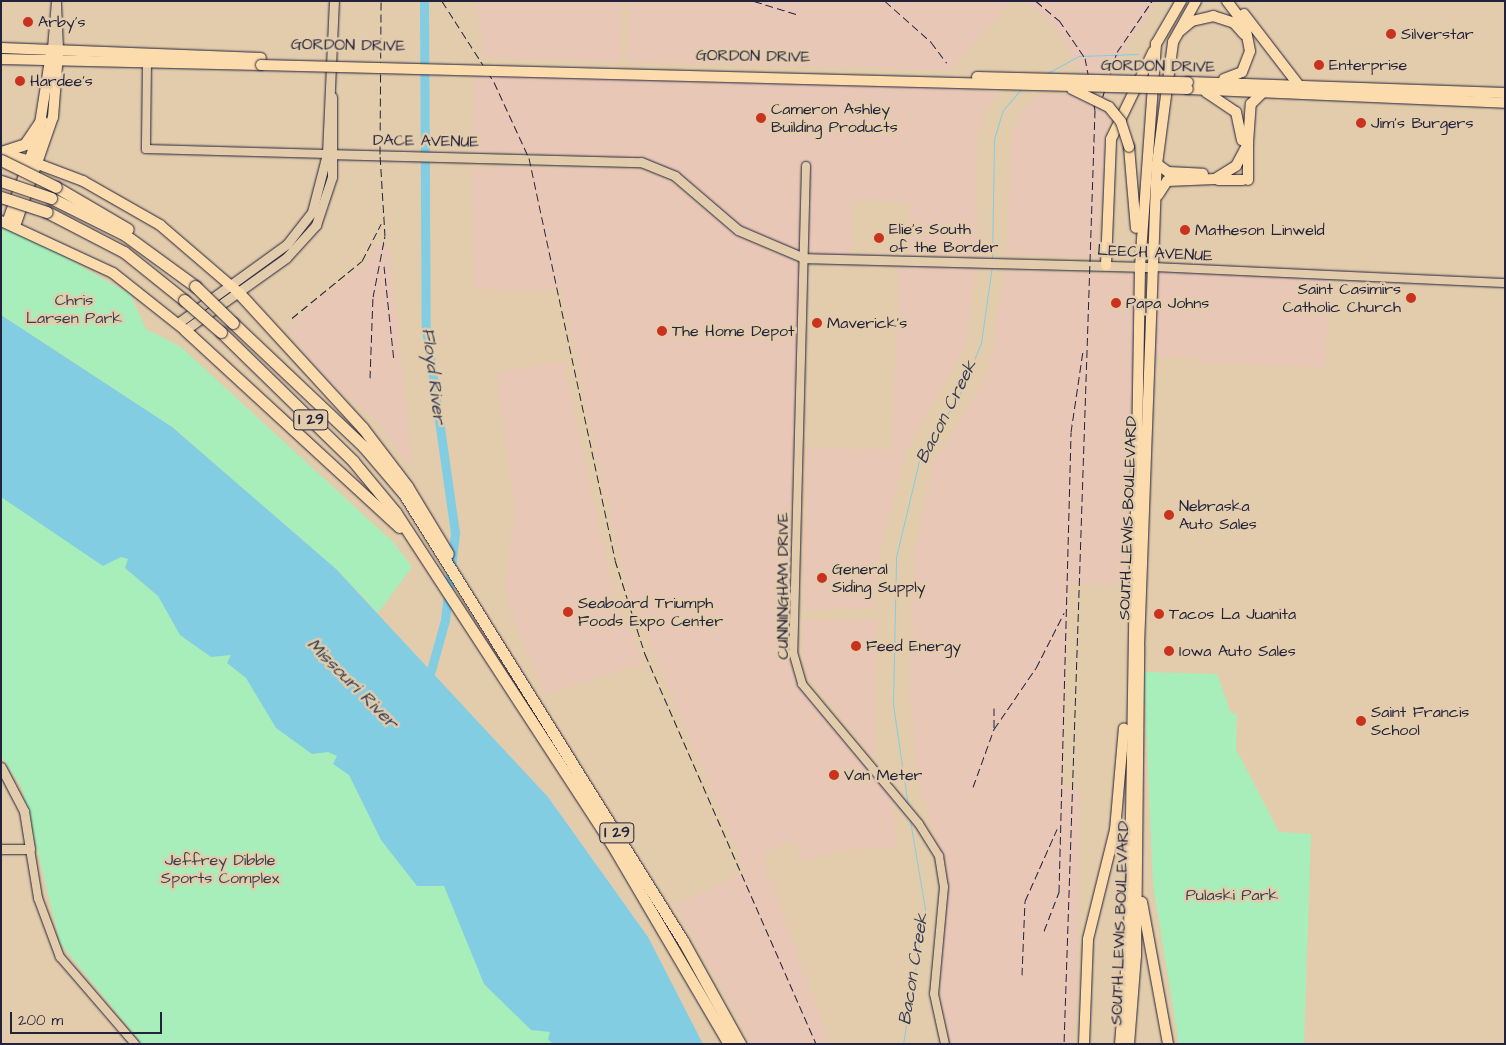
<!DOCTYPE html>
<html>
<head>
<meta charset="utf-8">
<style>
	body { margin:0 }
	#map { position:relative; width:1506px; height:1045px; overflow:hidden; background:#e3ccac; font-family:"Architects Daughter",sans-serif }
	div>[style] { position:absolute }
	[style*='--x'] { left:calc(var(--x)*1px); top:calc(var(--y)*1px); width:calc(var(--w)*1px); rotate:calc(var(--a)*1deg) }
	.built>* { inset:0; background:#e8c7b6 }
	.green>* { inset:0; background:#a8eeba }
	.water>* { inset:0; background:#82cde2 }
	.stream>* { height:1px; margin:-0.5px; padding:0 0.5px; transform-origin:0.5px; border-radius:0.5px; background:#82cde2 }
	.river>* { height:9px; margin:-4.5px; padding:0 4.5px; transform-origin:4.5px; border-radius:4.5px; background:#82cde2 }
	.roads { filter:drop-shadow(0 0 1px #22223b) drop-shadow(0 0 1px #22223b) }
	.tertiary>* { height:8px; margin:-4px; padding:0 4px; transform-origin:4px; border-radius:4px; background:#e3ccac }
	.secondary>* { height:9px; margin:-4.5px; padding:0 4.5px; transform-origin:4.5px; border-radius:4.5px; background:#e3ccac }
	.primary>* { height:10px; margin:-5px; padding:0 5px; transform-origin:5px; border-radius:5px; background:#fcdcac }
	.motorway>* { height:11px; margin:-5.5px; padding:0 5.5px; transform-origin:5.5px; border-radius:5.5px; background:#fcdcac }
	.rail>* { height:1px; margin-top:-0.5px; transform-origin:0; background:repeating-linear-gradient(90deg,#22223b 0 8px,transparent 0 12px) }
	.bridges { filter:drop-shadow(0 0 1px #22223b) drop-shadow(0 0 1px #22223b) }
	.primary-bridge>* { height:10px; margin:-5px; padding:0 5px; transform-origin:5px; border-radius:5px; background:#fcdcac }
	.motorway-bridge>* { height:11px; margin:-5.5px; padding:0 5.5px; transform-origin:5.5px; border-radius:5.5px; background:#fcdcac }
	.dots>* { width:14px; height:14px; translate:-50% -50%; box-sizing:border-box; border:2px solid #e3ccac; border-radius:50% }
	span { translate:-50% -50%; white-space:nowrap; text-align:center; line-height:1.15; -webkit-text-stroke:5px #e3ccac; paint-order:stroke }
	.shield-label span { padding:1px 4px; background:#e3ccac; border:1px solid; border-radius:4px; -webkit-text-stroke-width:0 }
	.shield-label { font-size:15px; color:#22223b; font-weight:700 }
	.poi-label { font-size:16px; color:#22223b }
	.left { translate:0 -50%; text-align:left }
	.right { translate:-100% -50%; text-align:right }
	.street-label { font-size:16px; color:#22223b }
	.park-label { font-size:16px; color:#36414e }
	.water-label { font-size:18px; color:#303c54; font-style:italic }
	.frame { position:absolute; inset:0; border:2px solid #22223b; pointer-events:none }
	.scale { position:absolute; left:10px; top:1012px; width:152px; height:22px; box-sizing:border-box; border:2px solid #22223b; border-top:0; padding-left:6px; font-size:15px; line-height:18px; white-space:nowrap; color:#22223b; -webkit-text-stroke:4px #e3ccac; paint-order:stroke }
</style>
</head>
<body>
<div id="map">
	<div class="built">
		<div style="clip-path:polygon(477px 1px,623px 1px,620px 62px,483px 57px)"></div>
		<div style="clip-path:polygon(630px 1px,1012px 1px,950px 70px,627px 62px)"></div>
		<div style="clip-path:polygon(1025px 1px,1158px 1px,1127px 44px,1112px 75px,1083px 74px,1054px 26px)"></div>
		<div style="clip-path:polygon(474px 75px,1000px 89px,983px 116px,977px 139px,977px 256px,909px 255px,909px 202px,852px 200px,851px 256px,797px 253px,743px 228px,684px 178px,657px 164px,624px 157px,472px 151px)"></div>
		<div style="clip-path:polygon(1041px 93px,1079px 97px,1109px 114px,1097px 258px,1007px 255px,1011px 135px,1023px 110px)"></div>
		<div style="clip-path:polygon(471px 167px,632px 169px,665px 179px,725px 226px,770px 253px,803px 260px,787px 651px,796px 680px,890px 794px,898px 847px,841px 850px,803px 861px,794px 840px,761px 854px,830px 1044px,752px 1044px,675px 905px,746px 871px,627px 590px,562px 290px,474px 289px)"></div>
		<div style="clip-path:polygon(389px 243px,412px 462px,406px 463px,380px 423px,331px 384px,287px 330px,316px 300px,365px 265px,376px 245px)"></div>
		<div style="clip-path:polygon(899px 266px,976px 268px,966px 345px,906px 450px,878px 560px,876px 608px,803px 610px,807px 448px,892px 449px)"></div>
		<div style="clip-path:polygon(1005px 271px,1136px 274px,1128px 585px,1070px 584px,1061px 784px,1080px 790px,1078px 986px,1073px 1044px,953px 1044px,950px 1039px,942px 1008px,942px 982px,937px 978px,946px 872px,917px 776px,910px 693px,914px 554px,934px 463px,988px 374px)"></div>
		<div style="clip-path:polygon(1155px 272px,1330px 280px,1325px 367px,1201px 363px,1192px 357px,1153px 356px)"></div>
		<div style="clip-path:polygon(563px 362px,615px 598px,644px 663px,545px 694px,510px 610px,506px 580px,515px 508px,496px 372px)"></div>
		<div style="clip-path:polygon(803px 620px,877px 620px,875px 760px,807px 675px,802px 658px)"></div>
	</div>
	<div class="green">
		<div style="clip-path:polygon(1px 229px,28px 236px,130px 294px,146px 329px,181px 347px,393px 542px,412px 567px,378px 613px,336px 569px,172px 427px,1px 315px)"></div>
		<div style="clip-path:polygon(1px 461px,116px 545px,317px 715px,577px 1044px,142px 1044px,60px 943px,22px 788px,1px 756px)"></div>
		<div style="clip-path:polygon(1144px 672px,1217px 674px,1231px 713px,1237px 714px,1236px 749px,1279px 832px,1311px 834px,1304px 1044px,1179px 1044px,1153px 885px)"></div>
	</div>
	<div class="water">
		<div style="clip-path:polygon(1px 315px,172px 427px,336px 569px,548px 797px,648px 937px,703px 1044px,553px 1044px,548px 1039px,550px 1032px,531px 1030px,484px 984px,444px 886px,417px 886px,381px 840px,349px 775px,333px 764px,337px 756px,328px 752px,312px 754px,276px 728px,246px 678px,227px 663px,231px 655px,211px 657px,180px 635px,158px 596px,125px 568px,128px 559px,121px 557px,103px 566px,1px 497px)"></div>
	</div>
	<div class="stream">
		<div style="--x:1046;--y:74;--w:38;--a:-29"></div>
		<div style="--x:1079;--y:56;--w:59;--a:-1.9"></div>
		<div style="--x:992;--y:259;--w:120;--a:-89"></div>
		<div style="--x:994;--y:139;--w:30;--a:-73"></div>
		<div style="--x:1003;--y:110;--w:28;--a:-49"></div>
		<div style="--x:908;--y:806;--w:103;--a:-98.4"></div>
		<div style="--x:893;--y:704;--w:147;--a:-88.8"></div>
		<div style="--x:896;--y:557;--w:99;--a:-76.5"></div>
		<div style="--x:919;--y:461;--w:82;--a:-59"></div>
		<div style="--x:961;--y:391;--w:52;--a:-67.4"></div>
		<div style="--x:981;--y:343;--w:78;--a:-81.9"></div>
		<div style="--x:903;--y:1044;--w:137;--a:-80.7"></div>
		<div style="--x:925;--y:909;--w:90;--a:-99.6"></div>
	</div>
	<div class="river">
		<div style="--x:424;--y:1;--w:328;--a:89.7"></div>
		<div style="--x:426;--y:329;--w:206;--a:81.9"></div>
		<div style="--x:455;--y:533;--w:88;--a:96.6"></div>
		<div style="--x:445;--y:620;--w:63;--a:105.6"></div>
	</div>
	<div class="roads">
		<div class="tertiary">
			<div style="--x:147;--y:62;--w:87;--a:90.7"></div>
			<div style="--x:146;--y:149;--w:181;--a:1.6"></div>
			<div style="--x:806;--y:166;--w:486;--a:91.5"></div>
			<div style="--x:793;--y:652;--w:33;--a:74"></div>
			<div style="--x:802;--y:684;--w:182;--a:50.1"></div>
			<div style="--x:919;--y:824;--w:38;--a:58"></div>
			<div style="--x:939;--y:856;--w:31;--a:81"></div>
			<div style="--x:944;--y:887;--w:107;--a:95.3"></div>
			<div style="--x:934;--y:994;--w:51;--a:77.6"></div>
			<div style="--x:1152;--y:267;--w:353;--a:2.6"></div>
			<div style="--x:30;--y:849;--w:50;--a:80.7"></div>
			<div style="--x:38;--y:898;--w:63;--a:69.6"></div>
			<div style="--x:60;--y:957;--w:115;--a:49.2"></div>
		</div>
		<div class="secondary">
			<div style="--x:56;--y:4;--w:44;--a:87.4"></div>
			<div style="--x:52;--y:48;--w:47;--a:-85.1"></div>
			<div style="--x:327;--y:154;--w:314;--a:1.5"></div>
			<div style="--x:641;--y:162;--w:37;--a:22"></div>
			<div style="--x:675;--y:176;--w:83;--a:40.6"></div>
			<div style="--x:738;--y:230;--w:72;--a:23"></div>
			<div style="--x:804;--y:258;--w:348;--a:1.5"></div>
			<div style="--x:178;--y:323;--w:135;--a:-35.9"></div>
			<div style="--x:287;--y:244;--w:41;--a:-52"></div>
			<div style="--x:312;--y:212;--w:60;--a:-75.5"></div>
			<div style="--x:327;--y:154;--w:153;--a:-87.4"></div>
			<div style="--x:185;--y:330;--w:124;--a:-35.5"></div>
			<div style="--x:286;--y:258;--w:45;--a:-47.7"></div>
			<div style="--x:316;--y:225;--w:51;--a:-71.6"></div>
			<div style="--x:332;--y:177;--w:80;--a:-90"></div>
			<div style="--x:1;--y:767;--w:50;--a:62.4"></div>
			<div style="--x:24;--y:811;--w:38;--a:81"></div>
			<div style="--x:30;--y:849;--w:29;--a:180"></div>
		</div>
		<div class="primary">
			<div style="--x:1244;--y:14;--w:88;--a:52.4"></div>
			<div style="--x:1180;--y:31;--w:16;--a:-40"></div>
			<div style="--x:1192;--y:21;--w:22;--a:-13"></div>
			<div style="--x:1213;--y:16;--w:22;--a:18"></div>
			<div style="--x:1234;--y:23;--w:15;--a:48"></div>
			<div style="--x:1;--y:48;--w:260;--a:2.2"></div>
			<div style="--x:1;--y:59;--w:260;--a:1.3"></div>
			<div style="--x:1224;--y:79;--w:19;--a:-21"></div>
			<div style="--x:1242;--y:72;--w:22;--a:-69"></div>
			<div style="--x:1250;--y:51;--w:26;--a:-101"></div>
			<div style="--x:1245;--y:25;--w:30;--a:-127"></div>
			<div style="--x:1188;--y:82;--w:317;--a:2"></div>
			<div style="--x:1188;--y:89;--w:317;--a:2.5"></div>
			<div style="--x:1206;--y:92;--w:36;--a:34"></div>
			<div style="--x:1236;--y:112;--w:29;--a:78"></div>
			<div style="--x:1129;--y:147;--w:81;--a:85.1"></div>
			<div style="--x:30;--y:161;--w:57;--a:20.7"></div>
			<div style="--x:83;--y:181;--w:89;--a:29.7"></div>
			<div style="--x:160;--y:225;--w:104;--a:40.7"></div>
			<div style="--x:1157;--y:164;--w:14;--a:36"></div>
			<div style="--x:1168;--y:172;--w:35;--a:3"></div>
			<div style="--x:1218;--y:180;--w:25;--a:0"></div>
			<div style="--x:1248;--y:180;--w:34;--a:-90"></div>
			<div style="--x:1158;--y:195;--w:17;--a:-57"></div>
			<div style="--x:1167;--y:181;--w:48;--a:-2.4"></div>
			<div style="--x:1215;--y:179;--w:25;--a:-32"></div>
			<div style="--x:1236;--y:166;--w:26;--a:-62"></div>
			<div style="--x:1248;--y:143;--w:39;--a:-86"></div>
			<div style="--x:1251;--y:104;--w:17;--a:-45"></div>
			<div style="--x:1;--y:221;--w:123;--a:24.9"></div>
			<div style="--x:113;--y:273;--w:92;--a:38.4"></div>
			<div style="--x:7;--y:223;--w:92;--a:-70.4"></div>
			<div style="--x:38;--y:136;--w:83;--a:-81"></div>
			<div style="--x:15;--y:226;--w:115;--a:-70.8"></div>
			<div style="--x:53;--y:117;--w:63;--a:-85.5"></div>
			<div style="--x:1106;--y:265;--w:126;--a:-87.7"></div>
			<div style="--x:1111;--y:139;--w:97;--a:-64.2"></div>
			<div style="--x:1142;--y:902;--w:144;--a:79.6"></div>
			<div style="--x:1084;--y:1044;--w:105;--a:-87.8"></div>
			<div style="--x:1088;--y:939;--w:112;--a:-76.1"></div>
			<div style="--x:1115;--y:830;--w:102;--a:-85"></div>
			<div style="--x:1120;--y:1044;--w:107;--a:-85.2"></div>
			<div style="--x:1129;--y:937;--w:670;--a:-89.06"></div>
			<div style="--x:1140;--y:267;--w:224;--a:-85.9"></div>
			<div style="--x:1156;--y:44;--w:50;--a:-59.8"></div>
			<div style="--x:1129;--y:1044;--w:88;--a:-85.5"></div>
			<div style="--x:1136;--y:956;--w:310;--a:-89.4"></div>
			<div style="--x:1139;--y:646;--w:482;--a:-87.9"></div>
			<div style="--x:1157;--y:164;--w:123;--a:-82.5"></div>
			<div style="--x:1173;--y:42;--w:47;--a:-60.7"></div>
		</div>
		<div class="motorway">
			<div style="--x:1;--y:152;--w:25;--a:-18"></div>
			<div style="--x:25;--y:144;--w:29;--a:-56"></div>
			<div style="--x:2;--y:153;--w:29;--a:16"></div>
			<div style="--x:56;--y:187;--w:83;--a:30.3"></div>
			<div style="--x:51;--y:198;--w:83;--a:26.6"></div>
			<div style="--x:125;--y:235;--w:87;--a:36.1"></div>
			<div style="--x:47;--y:212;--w:87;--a:27.5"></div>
			<div style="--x:124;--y:252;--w:77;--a:38.7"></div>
			<div style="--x:239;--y:293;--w:182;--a:47.5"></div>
			<div style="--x:362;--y:427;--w:74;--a:52.7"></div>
			<div style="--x:407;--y:486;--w:79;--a:58.9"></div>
			<div style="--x:233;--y:323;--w:180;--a:43.4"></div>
			<div style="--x:364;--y:447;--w:62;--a:49.6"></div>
			<div style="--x:404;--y:494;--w:527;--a:58.03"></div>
			<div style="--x:683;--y:941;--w:118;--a:61"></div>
			<div style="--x:185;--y:330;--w:291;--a:42.6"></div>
			<div style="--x:221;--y:332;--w:185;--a:44.3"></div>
			<div style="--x:353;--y:461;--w:67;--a:50.4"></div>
			<div style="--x:396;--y:513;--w:394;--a:56.9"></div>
			<div style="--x:611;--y:843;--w:233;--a:59.6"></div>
		</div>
	</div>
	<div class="rail">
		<div style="--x:442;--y:1;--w:96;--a:57.3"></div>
		<div style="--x:494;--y:82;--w:84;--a:65.3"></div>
		<div style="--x:529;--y:158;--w:411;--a:77.9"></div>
		<div style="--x:615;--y:560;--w:99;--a:72.3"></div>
		<div style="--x:645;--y:654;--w:426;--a:66.3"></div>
		<div style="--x:754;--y:1;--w:44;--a:17.2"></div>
		<div style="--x:885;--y:1;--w:62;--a:41.7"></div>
		<div style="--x:931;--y:42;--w:26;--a:53"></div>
		<div style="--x:1036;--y:1;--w:30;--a:40"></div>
		<div style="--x:1059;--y:20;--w:46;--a:55.6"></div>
		<div style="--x:1085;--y:58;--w:53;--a:79.1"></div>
		<div style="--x:1095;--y:110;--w:935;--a:91.9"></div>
		<div style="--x:1099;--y:108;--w:59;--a:-72.2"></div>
		<div style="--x:1117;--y:52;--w:62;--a:-55.5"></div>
		<div style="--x:384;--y:266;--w:96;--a:84"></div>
		<div style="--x:292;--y:318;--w:90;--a:-39.2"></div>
		<div style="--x:362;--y:261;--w:42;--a:-62.8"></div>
		<div style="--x:370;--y:378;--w:81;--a:-87.9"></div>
		<div style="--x:373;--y:297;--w:62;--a:-78.9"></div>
		<div style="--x:385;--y:236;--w:82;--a:-93.5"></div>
		<div style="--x:380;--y:154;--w:153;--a:-89.6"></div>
		<div style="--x:994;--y:728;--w:20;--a:-90"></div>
		<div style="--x:973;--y:787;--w:62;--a:-70.1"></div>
		<div style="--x:994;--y:729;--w:74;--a:-55.5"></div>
		<div style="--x:1036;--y:668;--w:62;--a:-63"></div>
		<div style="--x:1044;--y:931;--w:42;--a:-69"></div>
		<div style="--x:1059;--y:892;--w:460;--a:-88.5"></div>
		<div style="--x:1071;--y:432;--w:82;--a:-81.6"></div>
		<div style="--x:1022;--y:975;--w:74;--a:-87.7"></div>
		<div style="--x:1025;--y:901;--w:79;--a:-66"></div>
	</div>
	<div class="bridges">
		<div class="primary-bridge">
			<div style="--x:261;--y:65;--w:927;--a:1.48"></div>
			<div style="--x:977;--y:77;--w:211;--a:1.4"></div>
			<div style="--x:1072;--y:89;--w:41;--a:25.9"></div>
			<div style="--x:1109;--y:107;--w:19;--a:51"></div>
			<div style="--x:1121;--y:122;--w:26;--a:72"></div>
		</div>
		<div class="motorway-bridge">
			<div style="--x:1;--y:160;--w:61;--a:26.1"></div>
			<div style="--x:1;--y:181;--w:53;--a:18.8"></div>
			<div style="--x:1;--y:197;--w:48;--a:18.1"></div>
			<div style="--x:195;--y:286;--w:53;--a:44.2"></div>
			<div style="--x:184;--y:300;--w:49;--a:40.9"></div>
		</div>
	</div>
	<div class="dots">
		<div style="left:28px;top:22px;background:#c8321e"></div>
		<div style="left:1391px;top:34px;background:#c8321e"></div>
		<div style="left:1319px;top:65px;background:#c8321e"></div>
		<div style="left:20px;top:81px;background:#c8321e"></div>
		<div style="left:761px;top:118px;background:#c8321e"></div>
		<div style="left:1361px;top:123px;background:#c8321e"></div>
		<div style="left:1185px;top:230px;background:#c8321e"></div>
		<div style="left:879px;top:238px;background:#c8321e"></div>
		<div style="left:1411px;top:298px;background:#c8321e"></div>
		<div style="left:1116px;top:303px;background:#c8321e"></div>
		<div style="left:817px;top:323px;background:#c8321e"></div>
		<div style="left:662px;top:331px;background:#c8321e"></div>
		<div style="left:1169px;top:515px;background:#c8321e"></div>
		<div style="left:822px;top:578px;background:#c8321e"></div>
		<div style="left:568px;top:612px;background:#c8321e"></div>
		<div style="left:1159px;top:614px;background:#c8321e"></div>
		<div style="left:856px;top:646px;background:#c8321e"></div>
		<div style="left:1169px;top:651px;background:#c8321e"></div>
		<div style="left:1361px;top:721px;background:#c8321e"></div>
		<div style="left:834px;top:775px;background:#c8321e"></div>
	</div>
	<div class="shield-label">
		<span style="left:311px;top:420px">I 29</span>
		<span style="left:617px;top:833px">I 29</span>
	</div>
	<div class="poi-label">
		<span class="left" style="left:38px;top:22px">Arby's</span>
		<span class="left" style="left:1401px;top:34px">Silverstar</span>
		<span class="left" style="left:1329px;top:65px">Enterprise</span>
		<span class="left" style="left:30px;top:81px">Hardee's</span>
		<span class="left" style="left:771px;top:118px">Cameron Ashley<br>Building Products</span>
		<span class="left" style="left:1371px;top:123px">Jim's Burgers</span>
		<span class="left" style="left:889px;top:238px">Elie's South<br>of the Border</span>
		<span class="left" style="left:1195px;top:230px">Matheson Linweld</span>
		<span class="right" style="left:1401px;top:298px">Saint Casimirs<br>Catholic Church</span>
		<span class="left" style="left:1126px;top:303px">Papa Johns</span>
		<span class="left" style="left:827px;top:323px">Maverick's</span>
		<span class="left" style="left:672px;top:331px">The Home Depot</span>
		<span class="left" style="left:1179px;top:515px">Nebraska<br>Auto Sales</span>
		<span class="left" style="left:832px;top:578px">General<br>Siding Supply</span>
		<span class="left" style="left:578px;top:612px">Seaboard Triumph<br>Foods Expo Center</span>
		<span class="left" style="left:1169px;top:614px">Tacos La Juanita</span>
		<span class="left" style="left:866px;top:646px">Feed Energy</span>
		<span class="left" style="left:1179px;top:651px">Iowa Auto Sales</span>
		<span class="left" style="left:1371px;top:721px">Saint Francis<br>School</span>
		<span class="left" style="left:844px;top:775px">Van Meter</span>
	</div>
	<div class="street-label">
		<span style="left:348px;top:45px;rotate:1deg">GORDON DRIVE</span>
		<span style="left:753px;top:56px;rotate:1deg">GORDON DRIVE</span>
		<span style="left:1158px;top:66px;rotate:1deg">GORDON DRIVE</span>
		<span style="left:426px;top:141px;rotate:1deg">DACE AVENUE</span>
		<span style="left:1155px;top:253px;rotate:3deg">LEECH AVENUE</span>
		<span style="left:1128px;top:518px;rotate:-88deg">SOUTH LEWIS BOULEVARD</span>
		<span style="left:783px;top:586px;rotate:-90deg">CUNNINGHAM DRIVE</span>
		<span style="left:1120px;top:923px;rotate:-88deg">SOUTH LEWIS BOULEVARD</span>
	</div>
	<div class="park-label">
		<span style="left:74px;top:309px">Chris<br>Larsen Park</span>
		<span style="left:220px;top:869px">Jeffrey Dibble<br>Sports Complex</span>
		<span style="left:1232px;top:895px">Pulaski Park</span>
	</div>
	<div class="water-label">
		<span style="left:433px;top:376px;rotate:83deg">Floyd River</span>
		<span style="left:947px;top:412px;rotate:-63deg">Bacon Creek</span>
		<span style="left:352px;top:684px;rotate:45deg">Missouri River</span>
		<span style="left:914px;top:969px;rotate:-81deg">Bacon Creek</span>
	</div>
	<div class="frame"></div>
	<div class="scale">200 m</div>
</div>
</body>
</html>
